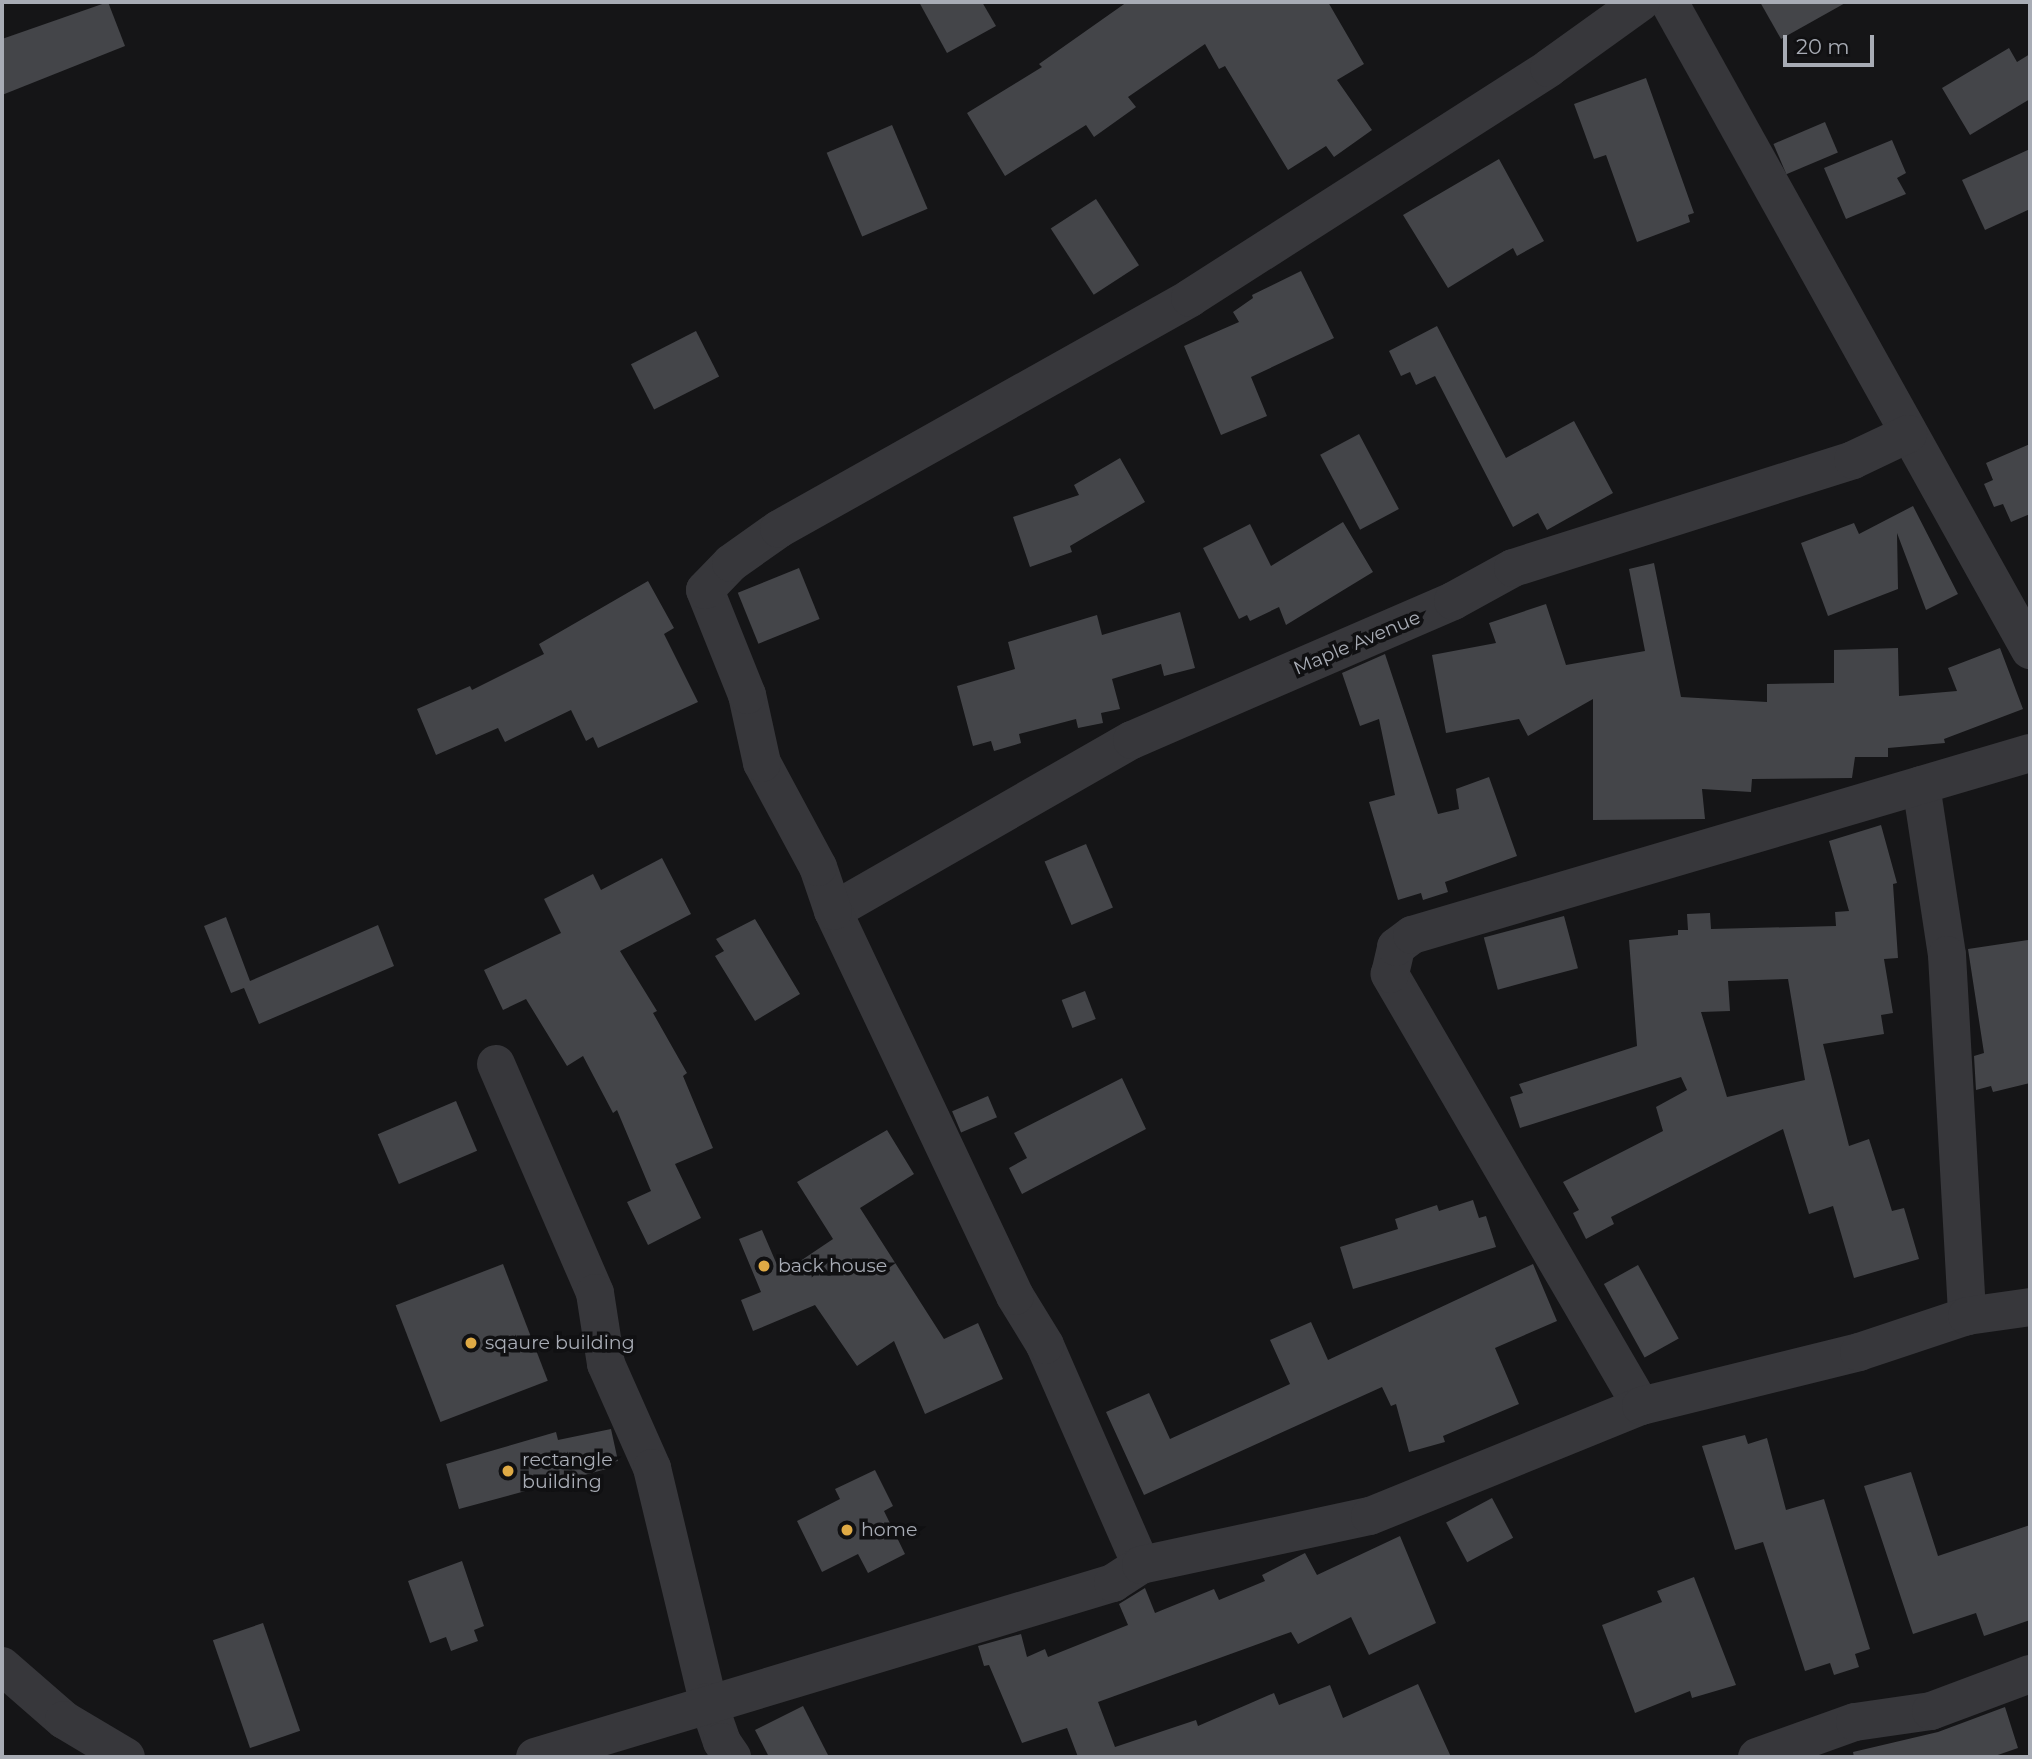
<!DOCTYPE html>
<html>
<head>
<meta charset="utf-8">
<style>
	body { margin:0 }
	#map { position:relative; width:2032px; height:1759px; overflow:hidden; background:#151517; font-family:Montserrat,sans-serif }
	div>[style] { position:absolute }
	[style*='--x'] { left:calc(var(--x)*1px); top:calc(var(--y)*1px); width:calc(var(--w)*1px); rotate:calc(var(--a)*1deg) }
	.building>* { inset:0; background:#444549; transform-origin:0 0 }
	.minor>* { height:38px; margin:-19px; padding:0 19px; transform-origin:19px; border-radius:19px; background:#37373b }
	.dots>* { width:19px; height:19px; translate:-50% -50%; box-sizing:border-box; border:4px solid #101012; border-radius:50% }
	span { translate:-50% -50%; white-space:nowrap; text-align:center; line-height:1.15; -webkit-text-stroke:7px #101012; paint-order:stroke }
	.street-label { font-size:19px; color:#a8acb5 }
	.poi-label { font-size:19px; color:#a8acb5 }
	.left { translate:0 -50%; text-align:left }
	.frame { position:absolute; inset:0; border:4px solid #a8acb5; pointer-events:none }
	.scale { position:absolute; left:1783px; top:35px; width:91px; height:32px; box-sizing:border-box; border:4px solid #a8acb5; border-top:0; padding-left:9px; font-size:21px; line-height:24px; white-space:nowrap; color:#a8acb5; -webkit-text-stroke:5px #101012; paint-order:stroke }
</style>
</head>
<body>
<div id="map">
	<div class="building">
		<div style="clip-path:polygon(108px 2px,125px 46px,2px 95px,2px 39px)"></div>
		<div style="clip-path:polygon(919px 2px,982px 2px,996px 26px,947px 53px)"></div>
		<div style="clip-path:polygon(1127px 2px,1328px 2px,1364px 64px,1337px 80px,1372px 130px,1334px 157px,1326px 146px,1288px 170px,1225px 66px,1219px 69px,1205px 44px,1128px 97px,1136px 107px,1094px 137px,1086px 125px,1005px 176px,967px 113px,1042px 67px,1039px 64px)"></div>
		<div style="clip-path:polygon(1760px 2px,1847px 2px,1781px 39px)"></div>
		<div style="clip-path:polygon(2009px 48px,2017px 62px,2030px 54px,2030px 99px,1970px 135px,1942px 88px)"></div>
		<div style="clip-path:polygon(1646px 78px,1694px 213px,1688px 215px,1690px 222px,1637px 242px,1606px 155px,1594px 159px,1574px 104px)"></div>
		<div style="left:1825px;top:122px;width:33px;height:56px;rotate:67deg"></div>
		<div style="left:892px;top:125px;width:91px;height:71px;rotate:67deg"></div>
		<div style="clip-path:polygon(1892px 140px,1906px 173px,1897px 178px,1906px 194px,1846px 219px,1824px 168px)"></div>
		<div style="clip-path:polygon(2030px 149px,2030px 209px,1985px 230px,1962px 180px)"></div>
		<div style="clip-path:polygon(1499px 159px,1544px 241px,1517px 256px,1513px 248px,1448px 288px,1403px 215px)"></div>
		<div style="left:1096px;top:199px;width:79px;height:54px;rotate:57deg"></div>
		<div style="clip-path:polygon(1301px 271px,1334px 338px,1251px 377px,1267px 416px,1221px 435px,1184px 346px,1239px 322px,1233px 312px,1253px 298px,1252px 295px)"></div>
		<div style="clip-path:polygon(1437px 326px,1506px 458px,1574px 421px,1613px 493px,1547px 530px,1538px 513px,1513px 527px,1435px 376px,1416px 385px,1410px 372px,1401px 376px,1389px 351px)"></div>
		<div style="left:696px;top:331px;width:51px;height:73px;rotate:63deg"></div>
		<div style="left:1359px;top:434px;width:85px;height:44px;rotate:62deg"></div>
		<div style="clip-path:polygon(2030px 444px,2030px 514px,2011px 522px,2003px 504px,1994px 507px,1984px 484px,1993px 480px,1986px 463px)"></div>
		<div style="clip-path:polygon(1120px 458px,1145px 502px,1070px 546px,1072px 552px,1030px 567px,1013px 517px,1079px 495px,1074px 485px)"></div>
		<div style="clip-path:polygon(1913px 506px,1958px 594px,1926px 610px,1897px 533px,1898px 589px,1828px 616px,1801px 543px,1854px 523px,1859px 534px)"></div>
		<div style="clip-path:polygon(1343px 522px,1373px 572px,1286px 625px,1279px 607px,1250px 621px,1247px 615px,1239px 619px,1203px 548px,1250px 524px,1271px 566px)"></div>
		<div style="clip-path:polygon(1654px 563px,1681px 697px,1767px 702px,1767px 684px,1834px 683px,1834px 650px,1898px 648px,1899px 696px,1957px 691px,1948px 668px,2000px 648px,2023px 709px,1944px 739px,1945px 743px,1888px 748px,1888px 757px,1855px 757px,1852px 778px,1752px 779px,1751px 792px,1702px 789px,1705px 819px,1593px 820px,1593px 699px,1528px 736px,1519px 719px,1446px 733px,1432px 655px,1496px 643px,1489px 623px,1546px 604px,1566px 665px,1645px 651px,1629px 569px)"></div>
		<div style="left:799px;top:568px;width:55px;height:66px;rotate:68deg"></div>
		<div style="clip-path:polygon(648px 581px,674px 628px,664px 634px,698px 702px,598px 748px,593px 737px,586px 741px,571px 710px,505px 742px,498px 728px,436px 755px,417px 709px,470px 686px,472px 690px,544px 654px,539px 644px)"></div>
		<div style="clip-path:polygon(1180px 612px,1195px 668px,1164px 676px,1161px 664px,1112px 679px,1120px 709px,1101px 713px,1103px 723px,1078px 728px,1076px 719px,1019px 734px,1021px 743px,994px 751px,991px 741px,973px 746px,957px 686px,1015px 669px,1008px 642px,1097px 615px,1102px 635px)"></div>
		<div style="clip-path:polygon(1385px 654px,1438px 814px,1459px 809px,1456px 789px,1489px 777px,1517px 856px,1445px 882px,1448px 892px,1423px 900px,1421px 893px,1398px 900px,1369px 802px,1395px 795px,1379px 719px,1360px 726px,1342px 673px)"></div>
		<div style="clip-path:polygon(evenodd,1881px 825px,1897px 883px,1893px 884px,1898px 958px,1884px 959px,1893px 1013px,1881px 1015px,1884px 1034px,1823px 1044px,1849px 1146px,1869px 1139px,1892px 1211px,1904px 1208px,1919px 1259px,1854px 1278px,1833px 1206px,1809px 1214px,1783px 1129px,1611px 1217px,1614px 1224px,1586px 1239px,1573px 1213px,1579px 1210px,1563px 1182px,1663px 1131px,1656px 1107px,1687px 1090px,1681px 1077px,1520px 1128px,1510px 1097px,1523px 1093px,1519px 1084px,1637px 1046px,1629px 940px,1678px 935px,1678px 930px,1688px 930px,1687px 914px,1710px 913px,1711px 929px,1836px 926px,1835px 912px,1849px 911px,1829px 841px,1881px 825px,1788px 979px,1805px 1080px,1727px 1097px,1701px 1012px,1730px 1011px,1728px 981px,1788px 979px)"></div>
		<div style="left:1086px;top:844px;width:69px;height:45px;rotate:67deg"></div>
		<div style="clip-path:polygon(662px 858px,691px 914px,620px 951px,657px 1011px,653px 1013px,687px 1073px,683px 1076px,713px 1148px,675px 1164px,701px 1218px,648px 1245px,627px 1202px,651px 1191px,617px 1110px,613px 1113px,583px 1056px,567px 1066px,526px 999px,503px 1010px,484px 970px,561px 933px,544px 899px,593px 874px,601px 890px)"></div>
		<div style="left:1564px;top:916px;width:54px;height:83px;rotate:75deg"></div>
		<div style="clip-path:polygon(226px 917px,250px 981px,378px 925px,394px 966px,259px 1024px,244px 988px,231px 993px,204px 926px)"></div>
		<div style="clip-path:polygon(755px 919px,800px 994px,755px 1021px,715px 956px,724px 951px,716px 939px)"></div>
		<div style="clip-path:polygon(2028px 940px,2030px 1083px,1993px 1092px,1991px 1086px,1976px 1090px,1974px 1056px,1984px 1053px,1968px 949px)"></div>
		<div style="left:1085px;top:991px;width:30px;height:25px;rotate:69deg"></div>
		<div style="clip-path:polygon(1122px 1078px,1146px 1129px,1022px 1194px,1009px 1168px,1027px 1158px,1014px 1133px)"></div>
		<div style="left:988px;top:1096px;width:23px;height:39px;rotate:67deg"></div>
		<div style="left:456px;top:1101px;width:54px;height:85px;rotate:67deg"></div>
		<div style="clip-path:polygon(887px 1130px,914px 1174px,860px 1208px,944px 1339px,978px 1323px,1003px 1379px,925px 1414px,894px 1341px,857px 1366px,815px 1305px,753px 1331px,741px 1300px,761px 1292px,739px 1239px,762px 1230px,781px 1274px,833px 1239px,797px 1182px)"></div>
		<div style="clip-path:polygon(1473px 1200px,1479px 1218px,1486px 1216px,1496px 1247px,1353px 1289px,1340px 1247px,1398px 1229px,1395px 1219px,1437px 1205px,1439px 1211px)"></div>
		<div style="left:503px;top:1264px;width:125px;height:115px;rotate:69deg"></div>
		<div style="clip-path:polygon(1533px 1264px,1557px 1321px,1495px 1348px,1519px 1404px,1443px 1436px,1445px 1442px,1409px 1452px,1396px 1404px,1391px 1406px,1382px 1387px,1144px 1495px,1106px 1412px,1149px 1393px,1170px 1439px,1290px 1384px,1270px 1340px,1311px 1322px,1328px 1360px)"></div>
		<div style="left:1638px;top:1265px;width:84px;height:39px;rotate:61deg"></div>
		<div style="clip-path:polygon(611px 1429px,618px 1461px,608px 1463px,610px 1468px,459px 1509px,446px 1464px,556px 1432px,558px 1440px)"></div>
		<div style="clip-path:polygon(1745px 1435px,1748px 1444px,1767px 1438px,1786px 1510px,1824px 1499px,1870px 1649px,1855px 1654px,1859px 1667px,1834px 1675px,1830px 1663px,1805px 1671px,1763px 1542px,1735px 1550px,1702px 1446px)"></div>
		<div style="clip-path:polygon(875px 1470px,893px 1506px,884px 1511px,905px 1554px,868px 1573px,858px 1554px,822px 1572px,797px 1521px,840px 1499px,835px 1489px)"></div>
		<div style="clip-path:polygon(1911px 1472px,1938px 1556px,2030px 1525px,2030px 1620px,1984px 1636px,1976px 1613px,1913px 1634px,1864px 1486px)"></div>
		<div style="left:1492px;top:1498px;width:45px;height:52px;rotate:62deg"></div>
		<div style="clip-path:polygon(1400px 1536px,1436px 1623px,1369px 1655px,1351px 1617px,1298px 1644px,1291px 1632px,1098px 1702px,1115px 1747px,1196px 1720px,1198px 1726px,1274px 1693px,1279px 1705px,1330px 1685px,1343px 1718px,1418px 1684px,1451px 1757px,1078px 1757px,1067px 1728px,1022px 1743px,989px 1665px,984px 1666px,978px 1646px,1021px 1634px,1027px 1657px,1045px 1649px,1048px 1657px,1128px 1625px,1119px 1604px,1145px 1588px,1155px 1613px,1214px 1589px,1219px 1600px,1265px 1581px,1262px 1575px,1305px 1553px,1317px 1575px)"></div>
		<div style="clip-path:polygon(462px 1561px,484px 1626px,474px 1630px,478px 1641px,451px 1651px,446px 1637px,430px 1643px,408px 1581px)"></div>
		<div style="clip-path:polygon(1694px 1577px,1736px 1685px,1692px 1698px,1690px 1691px,1635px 1713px,1602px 1625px,1662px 1602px,1657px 1591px)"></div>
		<div style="left:263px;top:1623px;width:114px;height:53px;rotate:71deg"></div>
		<div style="clip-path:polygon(803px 1706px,829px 1757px,769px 1757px,755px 1730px)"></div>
		<div style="clip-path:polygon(2005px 1707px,2018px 1748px,1992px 1757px,1854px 1757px,1853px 1752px,1938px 1732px)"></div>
	</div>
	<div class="minor">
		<div style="--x:1669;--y:2;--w:742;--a:60.88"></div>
		<div style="--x:1921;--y:785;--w:172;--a:81.3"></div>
		<div style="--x:1947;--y:955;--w:362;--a:86.8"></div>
		<div style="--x:833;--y:911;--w:344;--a:-29.8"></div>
		<div style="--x:1132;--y:740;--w:350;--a:-23.4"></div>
		<div style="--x:1453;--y:601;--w:68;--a:-28.8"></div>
		<div style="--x:1513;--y:568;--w:357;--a:-17.6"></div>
		<div style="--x:1853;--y:460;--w:61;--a:-25.3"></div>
		<div style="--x:496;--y:1064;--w:249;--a:66.6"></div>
		<div style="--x:595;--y:1293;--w:72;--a:81.2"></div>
		<div style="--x:606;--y:1364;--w:114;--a:66.1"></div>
		<div style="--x:652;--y:1468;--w:241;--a:76.5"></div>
		<div style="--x:708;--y:1702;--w:42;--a:70.7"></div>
		<div style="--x:722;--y:1742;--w:18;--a:56"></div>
		<div style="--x:1641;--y:1406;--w:500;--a:-120.2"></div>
		<div style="--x:1390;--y:974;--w:28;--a:-77"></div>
		<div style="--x:1396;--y:947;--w:20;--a:-37"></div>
		<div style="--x:1412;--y:935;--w:644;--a:-16.41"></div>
		<div style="--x:1141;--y:1565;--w:240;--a:-113.6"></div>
		<div style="--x:1045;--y:1345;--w:57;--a:-121.5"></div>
		<div style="--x:1015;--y:1296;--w:426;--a:-115.3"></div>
		<div style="--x:833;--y:911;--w:46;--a:-108.8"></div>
		<div style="--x:818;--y:867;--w:118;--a:-118.3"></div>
		<div style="--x:762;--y:763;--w:70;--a:-102.4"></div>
		<div style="--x:747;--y:695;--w:113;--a:-111.8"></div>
		<div style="--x:705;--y:590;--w:37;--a:-46"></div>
		<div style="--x:731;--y:563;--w:59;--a:-35.3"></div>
		<div style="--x:779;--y:529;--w:471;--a:-29.3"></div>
		<div style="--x:1190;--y:298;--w:426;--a:-32.6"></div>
		<div style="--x:1549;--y:68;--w:113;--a:-35.7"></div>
		<div style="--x:2;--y:1666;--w:82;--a:41.1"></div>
		<div style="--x:64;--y:1720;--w:72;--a:30.8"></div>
		<div style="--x:535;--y:1757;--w:604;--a:-16.75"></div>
		<div style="--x:1113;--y:1583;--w:33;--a:-33"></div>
		<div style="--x:1141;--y:1565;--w:234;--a:-12.1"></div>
		<div style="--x:1370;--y:1516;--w:292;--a:-22.1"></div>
		<div style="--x:1641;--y:1406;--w:225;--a:-13.9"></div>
		<div style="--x:1859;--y:1352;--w:114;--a:-18.4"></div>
		<div style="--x:1967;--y:1316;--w:64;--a:-8.1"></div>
		<div style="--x:1757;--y:1757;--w:104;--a:-19.7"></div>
		<div style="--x:1855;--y:1722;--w:77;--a:-8.2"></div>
		<div style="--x:1931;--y:1711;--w:106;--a:-20.5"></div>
	</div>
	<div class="dots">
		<div style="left:764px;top:1266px;background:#dfaa45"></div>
		<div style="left:471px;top:1343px;background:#dfaa45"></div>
		<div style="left:508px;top:1471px;background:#dfaa45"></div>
		<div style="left:847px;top:1530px;background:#dfaa45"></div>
	</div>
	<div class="street-label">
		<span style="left:1357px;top:643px;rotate:-23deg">Maple Avenue</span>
	</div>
	<div class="poi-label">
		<span class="left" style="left:778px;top:1266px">back house</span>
		<span class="left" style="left:485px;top:1343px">sqaure building</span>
		<span class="left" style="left:522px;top:1471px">rectangle<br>building</span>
		<span class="left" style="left:861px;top:1530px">home</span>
	</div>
	<div class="frame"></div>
	<div class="scale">20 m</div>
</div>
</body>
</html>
